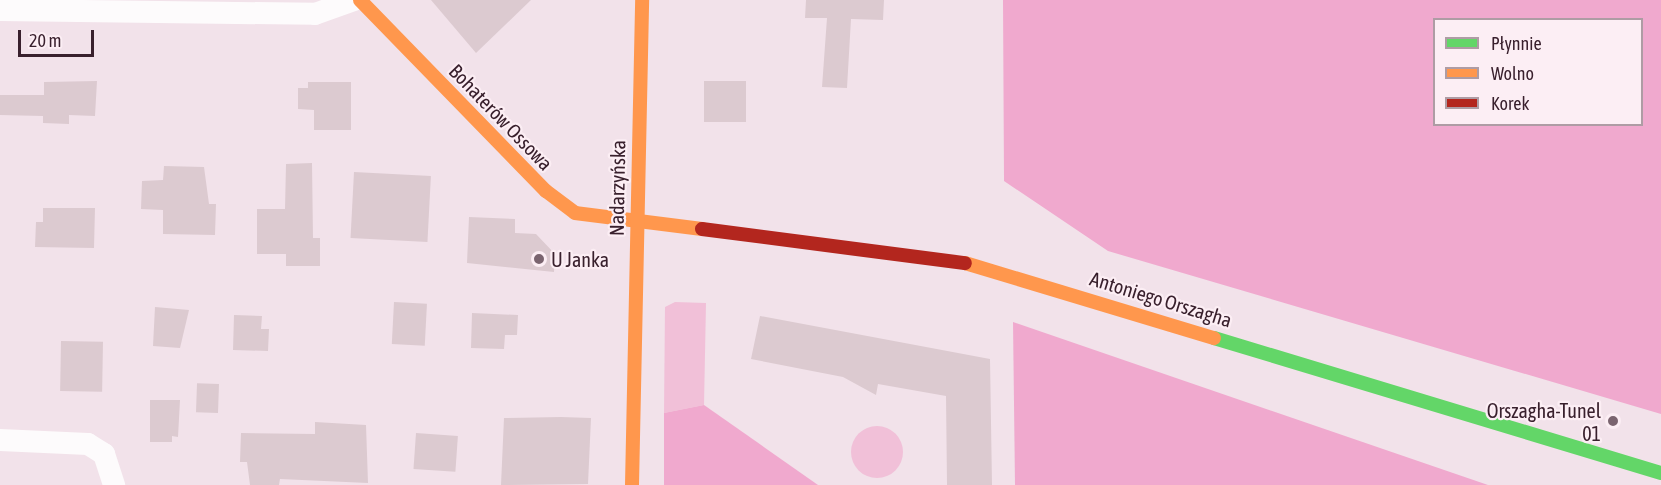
<!DOCTYPE html>
<html>
<head>
<meta charset="utf-8">
<style>
	body { margin:0 }
	#map { position:relative; width:1661px; height:485px; overflow:hidden; background:#f2e2ea; font-family:"Asap Condensed",sans-serif }
	div>[style] { position:absolute }
	[style*='--x'] { left:calc(var(--x)*1px); top:calc(var(--y)*1px); width:calc(var(--w)*1px); rotate:calc(var(--a)*1deg) }
	.green>* { inset:0; background:#f1c0d8 }
	.round { border-radius:50% }
	.forest>* { inset:0; background:#f0a9ce }
	.building>* { inset:0; background:#dccad0; transform-origin:0 0 }
	.street>* { height:22px; margin:-11px; padding:0 11px; transform-origin:11px; border-radius:11px; background:#fdfbfc }
	.fast>* { height:14px; margin:-7px; padding:0 7px; transform-origin:7px; border-radius:7px; background:#63d668 }
	.slow>* { height:14px; margin:-7px; padding:0 7px; transform-origin:7px; border-radius:7px; background:#ff974d }
	.jam>* { height:14px; margin:-7px; padding:0 7px; transform-origin:7px; border-radius:7px; background:#b3261e }
	.dots>* { width:16px; height:16px; translate:-50% -50%; box-sizing:border-box; border:3px solid #fceef4; border-radius:50% }
	span { translate:-50% -50%; white-space:nowrap; text-align:center; line-height:1.15; -webkit-text-stroke:4.5px #fceef4; paint-order:stroke }
	.street-label { font-size:20px; color:#39202d }
	.poi-label { font-size:20px; color:#39202d }
	.left { translate:0 -50%; text-align:left }
	.right { translate:-100% -50%; text-align:right }
	.legend { position:absolute; left:1433px; top:18px; width:210px; height:108px; box-sizing:border-box; background:#fceef4; border:2px solid #ae9ca4; margin:0; padding:8px 10px; list-style:none; font-size:18px; color:#39202d }
	.legend li { display:flex; align-items:center; gap:12px; height:30px }
	.legend b { width:30px; border:2px solid #ae9ca4 }
	.scale { position:absolute; left:18px; top:30px; width:76px; height:27px; box-sizing:border-box; border:3px solid #39202d; border-top:0; padding-left:8px; font-size:18px; line-height:21px; white-space:nowrap; color:#39202d; -webkit-text-stroke:4px #fceef4; paint-order:stroke }
</style>
</head>
<body>
<div id="map">
	<div class="green">
		<div style="clip-path:polygon(675px 302px,706px 303px,704px 405px,664px 413px,665px 307px)"></div>
		<div class="round" style="left:851px;top:426px;width:52px;height:52px"></div>
	</div>
	<div class="forest">
		<div style="clip-path:polygon(evenodd,1003px 0,1661px 0,1661px 414px,1108px 251px,1004px 181px,1003px 0,1434px 20px,1642px 20px,1642px 124px,1434px 124px,1434px 20px)"></div>
		<div style="clip-path:polygon(1013px 322px,1488px 485px,1015px 485px)"></div>
		<div style="clip-path:polygon(704px 405px,818px 485px,664px 485px,664px 413px)"></div>
	</div>
	<div class="building">
		<div style="clip-path:polygon(431px 0,531px 0,476px 53px)"></div>
		<div style="clip-path:polygon(806px 0,884px 0,883px 20px,851px 19px,847px 88px,822px 87px,827px 18px,805px 18px)"></div>
		<div style="clip-path:polygon(97px 81px,95px 116px,69px 115px,69px 124px,43px 123px,43px 116px,0 115px,0 95px,44px 95px,44px 82px)"></div>
		<div style="left:704px;top:81px;width:42px;height:41px"></div>
		<div style="clip-path:polygon(308px 82px,351px 82px,351px 130px,314px 130px,314px 110px,298px 109px,298px 88px,308px 88px)"></div>
		<div style="clip-path:polygon(312px 163px,313px 238px,320px 238px,320px 266px,286px 266px,286px 254px,257px 254px,257px 209px,285px 209px,286px 164px)"></div>
		<div style="clip-path:polygon(164px 166px,204px 167px,209px 204px,216px 204px,215px 235px,163px 234px,163px 210px,141px 209px,142px 181px,163px 180px)"></div>
		<div style="left:354px;top:172px;width:77px;height:66px;rotate:3deg"></div>
		<div style="clip-path:polygon(43px 208px,95px 208px,94px 248px,35px 247px,36px 222px,43px 222px)"></div>
		<div style="clip-path:polygon(469px 217px,515px 219px,515px 233px,536px 234px,555px 254px,554px 272px,467px 263px)"></div>
		<div style="left:394px;top:302px;width:33px;height:42px;rotate:3deg"></div>
		<div style="clip-path:polygon(155px 307px,189px 310px,180px 348px,153px 346px)"></div>
		<div style="clip-path:polygon(472px 313px,518px 315px,517px 335px,505px 335px,504px 349px,471px 348px)"></div>
		<div style="clip-path:polygon(234px 315px,262px 316px,261px 329px,269px 329px,268px 351px,233px 350px)"></div>
		<div style="clip-path:polygon(760px 316px,990px 359px,992px 485px,947px 485px,946px 396px,878px 384px,876px 395px,843px 377px,751px 359px)"></div>
		<div style="left:61px;top:341px;width:42px;height:50px;rotate:1deg"></div>
		<div style="left:219px;top:384px;width:29px;height:22px;rotate:92deg"></div>
		<div style="clip-path:polygon(150px 400px,180px 400px,178px 437px,172px 436px,172px 442px,150px 442px)"></div>
		<div style="clip-path:polygon(561px 417px,591px 418px,588px 484px,501px 485px,504px 418px)"></div>
		<div style="clip-path:polygon(315px 422px,366px 425px,368px 483px,280px 479px,279px 485px,250px 485px,247px 462px,240px 462px,241px 433px,315px 434px)"></div>
		<div style="left:416px;top:433px;width:42px;height:36px;rotate:4deg"></div>
	</div>
	<div class="street">
		<div style="--x:0;--y:10;--w:315;--a:0.7"></div>
		<div style="--x:315;--y:14;--w:41;--a:-19.7"></div>
		<div style="--x:0;--y:440;--w:88;--a:2.6"></div>
		<div style="--x:88;--y:444;--w:19;--a:32"></div>
		<div style="--x:104;--y:454;--w:33;--a:72"></div>
	</div>
	<div class="fast">
		<div style="--x:1214;--y:338;--w:467;--a:16.8"></div>
	</div>
	<div class="slow">
		<div style="--x:360;--y:0;--w:267;--a:45.8"></div>
		<div style="--x:546;--y:191;--w:36;--a:37"></div>
		<div style="--x:575;--y:213;--w:128;--a:7.2"></div>
		<div style="--x:965;--y:263;--w:260;--a:16.8"></div>
		<div style="--x:632;--y:485;--w:485;--a:-88.8"></div>
	</div>
	<div class="jam">
		<div style="--x:702;--y:229;--w:265;--a:7.4"></div>
	</div>
	<div class="dots">
		<div style="left:539px;top:259px;background:#7a646f"></div>
		<div style="left:1613px;top:421px;background:#7a646f"></div>
	</div>
	<div class="street-label">
		<span style="left:501px;top:117px;rotate:46deg">Bohaterów Ossowa</span>
		<span style="left:617px;top:188px;rotate:-89deg">Nadarzyńska</span>
		<span style="left:1161px;top:299px;rotate:17deg">Antoniego Orszagha</span>
	</div>
	<div class="poi-label">
		<span class="left" style="left:551px;top:259px">U Janka</span>
		<span class="right" style="left:1601px;top:422px">Orszagha-Tunel<br>01</span>
	</div>
	<ul class="legend">
	<li><b style="height:8px;background:#63d668"></b>Płynnie</li>
	<li><b style="height:8px;background:#ff974d"></b>Wolno</li>
	<li><b style="height:8px;background:#b3261e"></b>Korek</li>
	</ul>
	<div class="scale">20 m</div>
</div>
</body>
</html>
